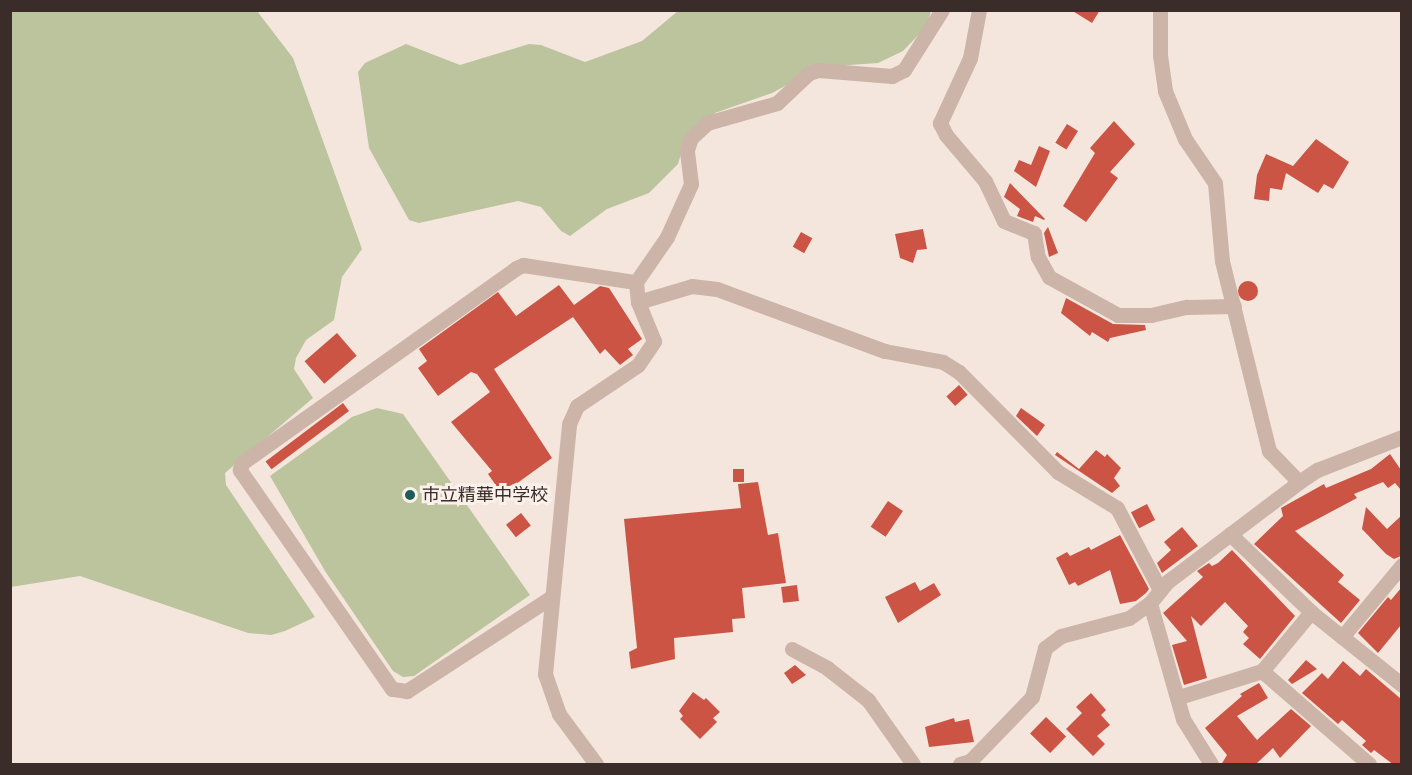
<!DOCTYPE html>
<html>
<head>
<meta charset="utf-8">
<style>
	body { margin:0 }
	#map { position:relative; width:1412px; height:775px; overflow:hidden; background:#f4e6dd; font-family:"Archivo Narrow","Noto Sans JP",sans-serif }
	div>[style] { position:absolute }
	[style*='--x'] { left:calc(var(--x)*1px); top:calc(var(--y)*1px); width:calc(var(--w)*1px); rotate:calc(var(--a)*1deg) }
	.green>* { inset:0; background:#bbc49c }
	.building>* { inset:0; background:#cb5444; transform-origin:0 0 }
	.round { border-radius:50% }
	.minor>* { height:15px; margin:-7.5px; padding:0 7.5px; transform-origin:7.5px; border-radius:7.5px; background:#cdb4a8 }
	.dots>* { width:16px; height:16px; translate:-50% -50%; box-sizing:border-box; border:3px solid #fbf1ea; border-radius:50% }
	span { translate:-50% -50%; white-space:nowrap; text-align:center; line-height:1.15; -webkit-text-stroke:6px #fbf1ea; paint-order:stroke }
	.poi-label { font-size:18px; color:#392c29 }
	.left { translate:0 -50%; text-align:left }
	.frame { position:absolute; inset:0; border:12px solid #392c29; pointer-events:none }
</style>
</head>
<body>
<div id="map">
	<div class="green">
		<div style="clip-path:polygon(11px 11px,257px 11px,293px 58px,362px 249px,342px 277px,334px 320px,306px 340px,296px 358px,294px 369px,313px 398px,225px 473px,226px 485px,315px 617px,285px 631px,271px 635px,248px 633px,80px 576px,11px 587px)"></div>
		<div style="clip-path:polygon(678px 11px,931px 11px,927px 26px,903px 51px,878px 63px,820px 67px,772px 93px,715px 113px,684px 144px,678px 164px,649px 193px,607px 209px,570px 236px,561px 231px,541px 207px,518px 201px,419px 223px,409px 220px,369px 148px,358px 72px,365px 63px,406px 44px,460px 65px,529px 44px,541px 45px,585px 62px,642px 41px)"></div>
		<div style="clip-path:polygon(377px 408px,403px 414px,530px 595px,414px 676px,403px 677px,393px 671px,325px 571px,270px 476px,352px 417px)"></div>
	</div>
	<div class="building">
		<div style="clip-path:polygon(1071px 10px,1100px 10px,1092px 23px)"></div>
		<div style="clip-path:polygon(1114px 121px,1135px 144px,1110px 172px,1118px 178px,1086px 222px,1063px 206px,1095px 153px,1090px 148px)"></div>
		<div style="left:1067px;top:124px;width:13px;height:22px;rotate:32deg"></div>
		<div style="clip-path:polygon(1316px 139px,1349px 162px,1333px 189px,1324px 184px,1318px 193px,1286px 173px,1282px 190px,1270px 188px,1269px 201px,1254px 199px,1257px 175px,1266px 154px,1293px 166px)"></div>
		<div style="clip-path:polygon(1039px 146px,1050px 151px,1036px 187px,1014px 171px,1019px 160px,1031px 165px)"></div>
		<div style="clip-path:polygon(1010px 183px,1045px 219px,1044px 220px,1035px 216px,1033px 222px,1017px 216px,1020px 209px,1004px 197px)"></div>
		<div style="clip-path:polygon(1048px 227px,1058px 253px,1049px 257px,1044px 233px)"></div>
		<div style="clip-path:polygon(923px 229px,927px 249px,917px 250px,913px 263px,900px 258px,895px 234px)"></div>
		<div style="left:801px;top:232px;width:13px;height:17px;rotate:29deg"></div>
		<div class="round" style="left:1238px;top:281px;width:20px;height:20px"></div>
		<div style="clip-path:polygon(559px 285px,574px 305px,600px 286px,609px 288px,642px 339px,628px 349px,633px 355px,620px 365px,605px 349px,600px 354px,573px 317px,494px 369px,552px 458px,502px 494px,488px 474px,492px 471px,451px 422px,490px 392px,477px 374px,471px 372px,438px 396px,418px 368px,427px 361px,419px 349px,498px 292px,516px 316px)"></div>
		<div style="clip-path:polygon(1066px 298px,1113px 324px,1145px 325px,1146px 330px,1110px 338px,1108px 342px,1092px 332px,1090px 336px,1061px 313px)"></div>
		<div style="left:337px;top:333px;width:30px;height:43px;rotate:49deg"></div>
		<div style="left:959px;top:385px;width:13px;height:17px;rotate:48deg"></div>
		<div style="left:343px;top:403px;width:10px;height:97px;rotate:53deg"></div>
		<div style="clip-path:polygon(1021px 408px,1045px 425px,1037px 436px,1016px 416px)"></div>
		<div style="clip-path:polygon(1096px 450px,1105px 457px,1107px 454px,1121px 468px,1114px 478px,1120px 486px,1112px 493px,1055px 455px,1057px 452px,1079px 469px)"></div>
		<div style="clip-path:polygon(1390px 454px,1401px 470px,1401px 490px,1395px 483px,1388px 488px,1383px 482px,1354px 494px,1357px 498px,1295px 531px,1344px 575px,1338px 582px,1360px 600px,1341px 623px,1254px 544px,1283px 516px,1281px 508px,1324px 484px,1326px 488px,1371px 469px)"></div>
		<div style="left:733px;top:469px;width:11px;height:13px"></div>
		<div style="clip-path:polygon(758px 482px,768px 535px,778px 533px,786px 583px,742px 588px,745px 618px,732px 619px,733px 632px,674px 638px,675px 659px,631px 669px,629px 652px,637px 648px,624px 519px,741px 508px,738px 484px)"></div>
		<div style="left:888px;top:501px;width:18px;height:31px;rotate:34deg"></div>
		<div style="left:1147px;top:504px;width:18px;height:18px;rotate:63deg"></div>
		<div style="clip-path:polygon(1366px 507px,1387px 529px,1401px 516px,1401px 556px,1394px 559px,1386px 554px,1362px 529px)"></div>
		<div style="left:521px;top:513px;width:16px;height:19px;rotate:52deg"></div>
		<div style="clip-path:polygon(1182px 527px,1198px 546px,1162px 573px,1157px 563px,1171px 550px,1164px 542px)"></div>
		<div style="clip-path:polygon(1120px 535px,1149px 589px,1146px 593px,1136px 601px,1120px 604px,1110px 570px,1078px 586px,1075px 582px,1069px 585px,1056px 558px,1067px 552px,1070px 556px,1089px 547px,1091px 550px)"></div>
		<div style="clip-path:polygon(1232px 550px,1295px 616px,1260px 659px,1243px 644px,1249px 638px,1243px 632px,1248px 626px,1225px 602px,1201px 626px,1191px 616px,1207px 678px,1184px 685px,1172px 645px,1187px 641px,1163px 613px,1203px 577px,1197px 571px,1209px 563px,1212px 566px,1218px 563px)"></div>
		<div style="clip-path:polygon(915px 582px,920px 591px,934px 583px,941px 595px,898px 623px,885px 597px)"></div>
		<div style="left:797px;top:585px;width:16px;height:16px;rotate:83deg"></div>
		<div style="clip-path:polygon(1401px 588px,1401px 625px,1378px 653px,1358px 633px,1388px 597px,1391px 600px)"></div>
		<div style="clip-path:polygon(1306px 660px,1317px 669px,1292px 684px,1288px 680px)"></div>
		<div style="clip-path:polygon(1343px 661px,1360px 676px,1366px 669px,1401px 699px,1401px 765px,1394px 765px,1374px 750px,1371px 753px,1362px 745px,1366px 741px,1342px 720px,1338px 724px,1302px 693px,1322px 673px,1328px 679px)"></div>
		<div style="clip-path:polygon(795px 665px,806px 675px,792px 684px,784px 673px)"></div>
		<div style="clip-path:polygon(1259px 683px,1268px 698px,1237px 716px,1257px 740px,1291px 709px,1311px 726px,1280px 758px,1273px 748px,1255px 765px,1221px 765px,1227px 755px,1205px 728px,1242px 696px,1240px 694px)"></div>
		<div style="clip-path:polygon(693px 692px,704px 700px,706px 698px,720px 712px,713px 718px,717px 722px,700px 739px,680px 719px,683px 716px,679px 711px)"></div>
		<div style="clip-path:polygon(1091px 693px,1106px 710px,1101px 715px,1110px 725px,1097px 736px,1105px 744px,1093px 756px,1066px 729px,1082px 713px,1076px 707px)"></div>
		<div style="left:1046px;top:717px;width:28px;height:23px;rotate:44deg"></div>
		<div style="clip-path:polygon(954px 718px,955px 722px,969px 719px,974px 742px,929px 747px,925px 727px)"></div>
	</div>
	<div class="minor">
		<div style="--x:979;--y:10;--w:49;--a:100.6"></div>
		<div style="--x:970;--y:58;--w:72;--a:114.8"></div>
		<div style="--x:940;--y:123;--w:13;--a:63"></div>
		<div style="--x:946;--y:135;--w:60;--a:49.7"></div>
		<div style="--x:985;--y:181;--w:44;--a:64.6"></div>
		<div style="--x:1004;--y:221;--w:32;--a:22"></div>
		<div style="--x:1034;--y:233;--w:24;--a:81"></div>
		<div style="--x:1038;--y:257;--w:23;--a:61"></div>
		<div style="--x:1049;--y:277;--w:79;--a:28.8"></div>
		<div style="--x:1118;--y:315;--w:33;--a:0"></div>
		<div style="--x:1151;--y:315;--w:37;--a:-13"></div>
		<div style="--x:1187;--y:307;--w:47;--a:-1.2"></div>
		<div style="--x:1160;--y:10;--w:45;--a:90"></div>
		<div style="--x:1160;--y:55;--w:36;--a:82"></div>
		<div style="--x:1165;--y:91;--w:52;--a:67.4"></div>
		<div style="--x:1185;--y:139;--w:53;--a:55.7"></div>
		<div style="--x:1215;--y:183;--w:78;--a:84.9"></div>
		<div style="--x:1222;--y:261;--w:196;--a:76.1"></div>
		<div style="--x:1269;--y:451;--w:43;--a:45.9"></div>
		<div style="--x:638;--y:302;--w:56;--a:-16.5"></div>
		<div style="--x:692;--y:286;--w:25;--a:7"></div>
		<div style="--x:717;--y:289;--w:179;--a:20.3"></div>
		<div style="--x:885;--y:351;--w:59;--a:10.7"></div>
		<div style="--x:943;--y:362;--w:19;--a:32"></div>
		<div style="--x:959;--y:372;--w:141;--a:45.3"></div>
		<div style="--x:1058;--y:472;--w:69;--a:31.4"></div>
		<div style="--x:1117;--y:508;--w:93;--a:62.3"></div>
		<div style="--x:1230;--y:534;--w:112;--a:43.9"></div>
		<div style="--x:1311;--y:612;--w:117;--a:38.7"></div>
		<div style="--x:550;--y:598;--w:171;--a:147"></div>
		<div style="--x:407;--y:691;--w:15;--a:-172"></div>
		<div style="--x:392;--y:689;--w:267;--a:-124.8"></div>
		<div style="--x:240;--y:470;--w:7;--a:-74"></div>
		<div style="--x:242;--y:463;--w:336;--a:-35.4"></div>
		<div style="--x:516;--y:268;--w:8;--a:-23"></div>
		<div style="--x:523;--y:265;--w:114;--a:8.6"></div>
		<div style="--x:1150;--y:603;--w:121;--a:74.1"></div>
		<div style="--x:1183;--y:719;--w:53;--a:58.1"></div>
		<div style="--x:1342;--y:637;--w:94;--a:-50.2"></div>
		<div style="--x:792;--y:649;--w:40;--a:28"></div>
		<div style="--x:827;--y:668;--w:52;--a:38"></div>
		<div style="--x:868;--y:700;--w:78;--a:54.9"></div>
		<div style="--x:1262;--y:671;--w:142;--a:41"></div>
		<div style="--x:1179;--y:697;--w:87;--a:-17.4"></div>
		<div style="--x:1262;--y:671;--w:77;--a:-50.3"></div>
		<div style="--x:596;--y:764;--w:62;--a:-126.5"></div>
		<div style="--x:559;--y:714;--w:42;--a:-109.3"></div>
		<div style="--x:545;--y:674;--w:251;--a:-84.5"></div>
		<div style="--x:569;--y:424;--w:20;--a:-66"></div>
		<div style="--x:577;--y:406;--w:73;--a:-33.9"></div>
		<div style="--x:638;--y:365;--w:29;--a:-56"></div>
		<div style="--x:654;--y:341;--w:42;--a:-112.3"></div>
		<div style="--x:638;--y:302;--w:20;--a:-96"></div>
		<div style="--x:636;--y:282;--w:55;--a:-55.4"></div>
		<div style="--x:667;--y:237;--w:58;--a:-65.6"></div>
		<div style="--x:691;--y:184;--w:34;--a:-97"></div>
		<div style="--x:687;--y:150;--w:13;--a:-72"></div>
		<div style="--x:691;--y:138;--w:22;--a:-43"></div>
		<div style="--x:707;--y:123;--w:73;--a:-15.9"></div>
		<div style="--x:777;--y:103;--w:44;--a:-43.2"></div>
		<div style="--x:809;--y:73;--w:9;--a:-18"></div>
		<div style="--x:818;--y:70;--w:74;--a:4.6"></div>
		<div style="--x:892;--y:76;--w:13;--a:-27"></div>
		<div style="--x:904;--y:70;--w:71;--a:-57.7"></div>
		<div style="--x:960;--y:764;--w:10;--a:-17"></div>
		<div style="--x:970;--y:761;--w:89;--a:-45.9"></div>
		<div style="--x:1032;--y:697;--w:51;--a:-75.1"></div>
		<div style="--x:1045;--y:648;--w:20;--a:-37"></div>
		<div style="--x:1061;--y:636;--w:70;--a:-14.8"></div>
		<div style="--x:1129;--y:618;--w:26;--a:-36"></div>
		<div style="--x:1150;--y:603;--w:27;--a:-51"></div>
		<div style="--x:1167;--y:582;--w:166;--a:-37.1"></div>
		<div style="--x:1299;--y:482;--w:22;--a:-34"></div>
		<div style="--x:1317;--y:470;--w:91;--a:-21.2"></div>
	</div>
	<div class="dots">
		<div style="left:410px;top:495px;background:#1c5d59"></div>
	</div>
	<div class="poi-label">
		<span class="left" style="left:422px;top:495px">市立精華中学校</span>
	</div>
	<div class="frame"></div>
</div>
</body>
</html>
